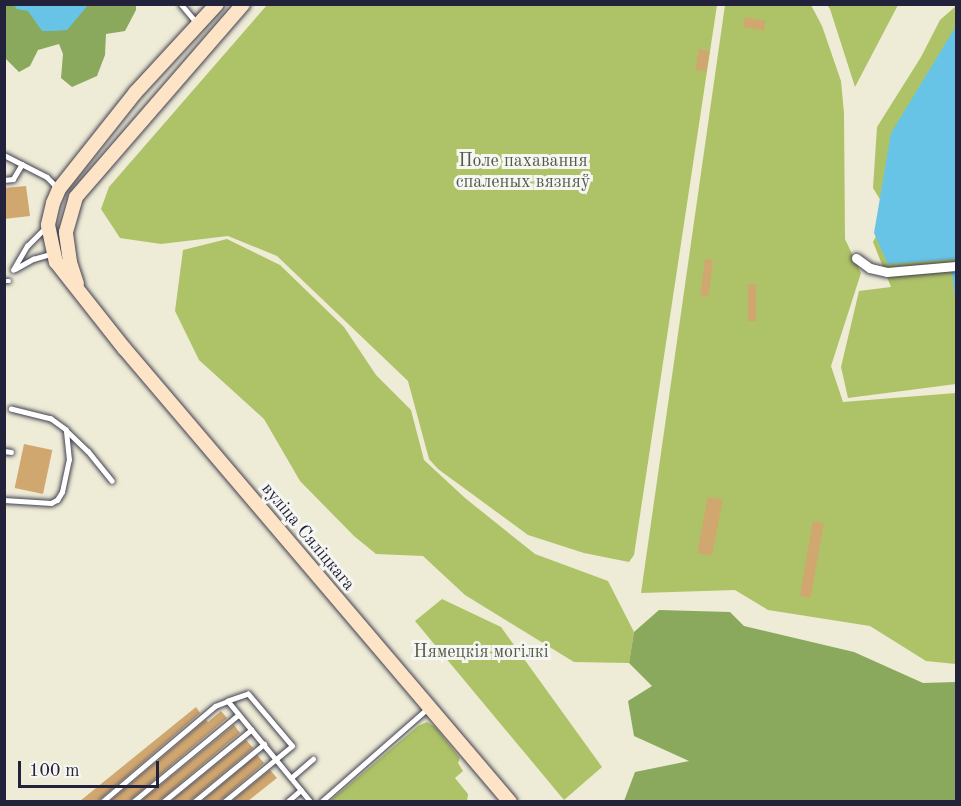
<!DOCTYPE html>
<html>
<head>
<meta charset="utf-8">
<style>
	body { margin:0 }
	#map { position:relative; width:961px; height:806px; overflow:hidden; background:#eeebd6; font-family:"Old Standard TT",serif }
	div>[style] { position:absolute }
	[style*='--x'] { left:calc(var(--x)*1px); top:calc(var(--y)*1px); width:calc(var(--w)*1px); rotate:calc(var(--a)*1deg) }
	.green>* { inset:0; background:#aec367 }
	.forest>* { inset:0; background:#8aa95c }
	.water>* { inset:0; background:#68c4e6 }
	.stream>* { height:3px; margin:-1.5px; padding:0 1.5px; transform-origin:1.5px; border-radius:1.5px; background:#68c4e6 }
	.building>* { inset:0; background:#d1a770; transform-origin:0 0 }
	.roads { filter:drop-shadow(0 0 2px #414052) drop-shadow(0 0 2px #414052) }
	.service>* { height:4.5px; margin:-2.25px; padding:0 2.25px; transform-origin:2.25px; border-radius:2.25px; background:#fff }
	.minor>* { height:9px; margin:-4.5px; padding:0 4.5px; transform-origin:4.5px; border-radius:4.5px; background:#fff }
	.secondary>* { height:14px; margin:-7px; padding:0 7px; transform-origin:7px; border-radius:7px; background:#fee4c6 }
	span { translate:-50% -50%; white-space:nowrap; text-align:center; line-height:1.15; -webkit-text-stroke:6px #f6f6f2; paint-order:stroke }
	.park-label { font-size:18px; color:#535a4a }
	.street-label { font-size:18px; color:#22223b }
	.frame { position:absolute; inset:0; border:6px solid #22223b; pointer-events:none }
	.scale { position:absolute; left:18px; top:761px; width:141px; height:27px; box-sizing:border-box; border:3px solid #22223b; border-top:0; padding-left:8px; font-size:18px; line-height:21px; white-space:nowrap; color:#22223b; -webkit-text-stroke:4px #f6f6f2; paint-order:stroke }
</style>
</head>
<body>
<div id="map">
	<div class="green">
		<div style="clip-path:polygon(267px 5px,717px 5px,634px 555px,629px 562px,584px 553px,528px 535px,438px 469px,429px 459px,408px 381px,277px 256px,228px 236px,161px 244px,120px 238px,101px 209px,109px 187px)"></div>
		<div style="clip-path:polygon(725px 5px,811px 5px,822px 26px,841px 81px,844px 113px,845px 239px,861px 273px,831px 366px,843px 402px,956px 393px,956px 664px,926px 661px,870px 626px,768px 610px,735px 590px,641px 593px)"></div>
		<div style="clip-path:polygon(827px 5px,898px 5px,855px 87px,830px 9px)"></div>
		<div style="clip-path:polygon(956px 6px,956px 384px,848px 398px,841px 367px,859px 291px,891px 287px,873px 242px,876px 236px,881px 201px,873px 188px,877px 127px,921px 57px,940px 20px)"></div>
		<div style="clip-path:polygon(227px 239px,280px 265px,344px 327px,376px 375px,411px 410px,424px 460px,465px 498px,535px 554px,608px 581px,634px 632px,629px 663px,574px 662px,465px 595px,423px 556px,376px 554px,354px 536px,300px 481px,264px 419px,199px 360px,175px 311px,183px 250px)"></div>
		<div style="clip-path:polygon(442px 599px,501px 627px,602px 767px,564px 800px,415px 621px)"></div>
		<div style="clip-path:polygon(427px 722px,435px 727px,460px 758px,458px 763px,463px 771px,455px 778px,468px 794px,467px 801px,330px 801px,418px 726px)"></div>
	</div>
	<div class="forest">
		<div style="clip-path:polygon(136px 4px,136px 10px,125px 31px,106px 34px,105px 55px,97px 76px,72px 87px,61px 78px,63px 54px,59px 44px,38px 50px,30px 66px,19px 72px,5px 58px,4px 5px)"></div>
		<div style="clip-path:polygon(659px 610px,730px 612px,744px 626px,854px 652px,923px 683px,956px 682px,956px 801px,624px 801px,635px 772px,689px 761px,634px 736px,628px 701px,652px 686px,629px 663px,634px 632px)"></div>
	</div>
	<div class="water">
		<div style="clip-path:polygon(89px 4px,67px 30px,54px 31px,42px 31px,28px 11px,16px 9px,15px 5px)"></div>
		<div style="clip-path:polygon(956px 26px,956px 259px,888px 264px,874px 233px,891px 133px)"></div>
	</div>
	<div class="stream">
		<div style="--x:953;--y:272;--w:25;--a:83"></div>
	</div>
	<div class="building">
		<div style="left:745px;top:17px;width:21px;height:10px;rotate:11deg"></div>
		<div style="left:699px;top:49px;width:11px;height:21px;rotate:10deg"></div>
		<div style="clip-path:polygon(26px 186px,30px 216px,4px 219px,4px 188px)"></div>
		<div style="left:705px;top:259px;width:8px;height:37px;rotate:7deg"></div>
		<div style="left:748px;top:284px;width:8px;height:37px"></div>
		<div style="left:24px;top:444px;width:29px;height:45px;rotate:12deg"></div>
		<div style="left:708px;top:497px;width:15px;height:57px;rotate:11deg"></div>
		<div style="left:813px;top:521px;width:11px;height:76px;rotate:10deg"></div>
		<div style="clip-path:polygon(196px 707px,200px 713px,98px 801px,80px 801px)"></div>
		<div style="clip-path:polygon(221px 711px,227px 718px,129px 801px,110px 801px,206px 720px,208px 722px)"></div>
		<div style="clip-path:polygon(234px 725px,240px 733px,159px 801px,141px 801px)"></div>
		<div style="clip-path:polygon(246px 740px,253px 748px,190px 801px,171px 801px)"></div>
		<div style="clip-path:polygon(257px 755px,264px 763px,220px 801px,202px 801px)"></div>
		<div style="clip-path:polygon(270px 770px,277px 778px,248px 801px,232px 801px)"></div>
	</div>
	<div class="roads">
		<div class="service">
			<div style="--x:181;--y:4;--w:25;--a:50"></div>
			<div style="--x:4;--y:155;--w:48;--a:27.1"></div>
			<div style="--x:47;--y:177;--w:14;--a:45"></div>
			<div style="--x:4;--y:180;--w:9;--a:-6"></div>
			<div style="--x:13;--y:179;--w:17;--a:-59"></div>
			<div style="--x:15;--y:269;--w:21;--a:-29"></div>
			<div style="--x:33;--y:259;--w:19;--a:-16"></div>
			<div style="--x:13;--y:270;--w:28;--a:-60"></div>
			<div style="--x:27;--y:246;--w:27;--a:-45"></div>
			<div style="--x:4;--y:281;--w:5;--a:0"></div>
			<div style="--x:66;--y:430;--w:30;--a:44"></div>
			<div style="--x:88;--y:451;--w:38;--a:51"></div>
			<div style="--x:4;--y:451;--w:7;--a:8"></div>
			<div style="--x:4;--y:500;--w:47;--a:3.7"></div>
			<div style="--x:51;--y:503;--w:7;--a:-27"></div>
			<div style="--x:57;--y:500;--w:9;--a:-58"></div>
			<div style="--x:62;--y:492;--w:33;--a:-78"></div>
			<div style="--x:69;--y:460;--w:30;--a:-96"></div>
			<div style="--x:66;--y:430;--w:19;--a:-144"></div>
			<div style="--x:51;--y:419;--w:41;--a:-166"></div>
			<div style="--x:291;--y:778;--w:29;--a:-41"></div>
			<div style="--x:102;--y:802;--w:148;--a:-40.3"></div>
			<div style="--x:215;--y:706;--w:14;--a:-21"></div>
			<div style="--x:228;--y:701;--w:131;--a:50.6"></div>
			<div style="--x:133;--y:802;--w:136;--a:-39.6"></div>
			<div style="--x:163;--y:802;--w:114;--a:-39.3"></div>
			<div style="--x:194;--y:802;--w:91;--a:-39.6"></div>
			<div style="--x:224;--y:802;--w:88;--a:-39.5"></div>
			<div style="--x:292;--y:746;--w:68;--a:-130.2"></div>
			<div style="--x:248;--y:694;--w:21;--a:161"></div>
			<div style="--x:287;--y:802;--w:18;--a:-41"></div>
			<div style="--x:321;--y:802;--w:141;--a:-41.3"></div>
		</div>
		<div class="minor">
			<div style="--x:856;--y:258;--w:17;--a:36"></div>
			<div style="--x:870;--y:268;--w:17;--a:13"></div>
			<div style="--x:887;--y:272;--w:69;--a:-5"></div>
		</div>
		<div class="secondary">
			<div style="--x:217;--y:4;--w:121;--a:132.7"></div>
			<div style="--x:135;--y:93;--w:122;--a:128.4"></div>
			<div style="--x:59;--y:189;--w:15;--a:113"></div>
			<div style="--x:53;--y:203;--w:23;--a:103"></div>
			<div style="--x:48;--y:225;--w:38;--a:78"></div>
			<div style="--x:56;--y:262;--w:110;--a:51.7"></div>
			<div style="--x:124;--y:348;--w:596;--a:49.63"></div>
			<div style="--x:77;--y:284;--w:23;--a:-108"></div>
			<div style="--x:70;--y:262;--w:30;--a:-98"></div>
			<div style="--x:66;--y:232;--w:36;--a:-74"></div>
			<div style="--x:76;--y:197;--w:255;--a:-49.1"></div>
		</div>
	</div>
	<div class="park-label">
		<span style="left:523px;top:172px">Поле пахавання<br>спаленых вязняў</span>
		<span style="left:481px;top:652px">Нямецкія могілкі</span>
	</div>
	<div class="street-label">
		<span style="left:308px;top:537px;rotate:50deg">вуліца Сяліцкага</span>
	</div>
	<div class="frame"></div>
	<div class="scale">100 m</div>
</div>
</body>
</html>
